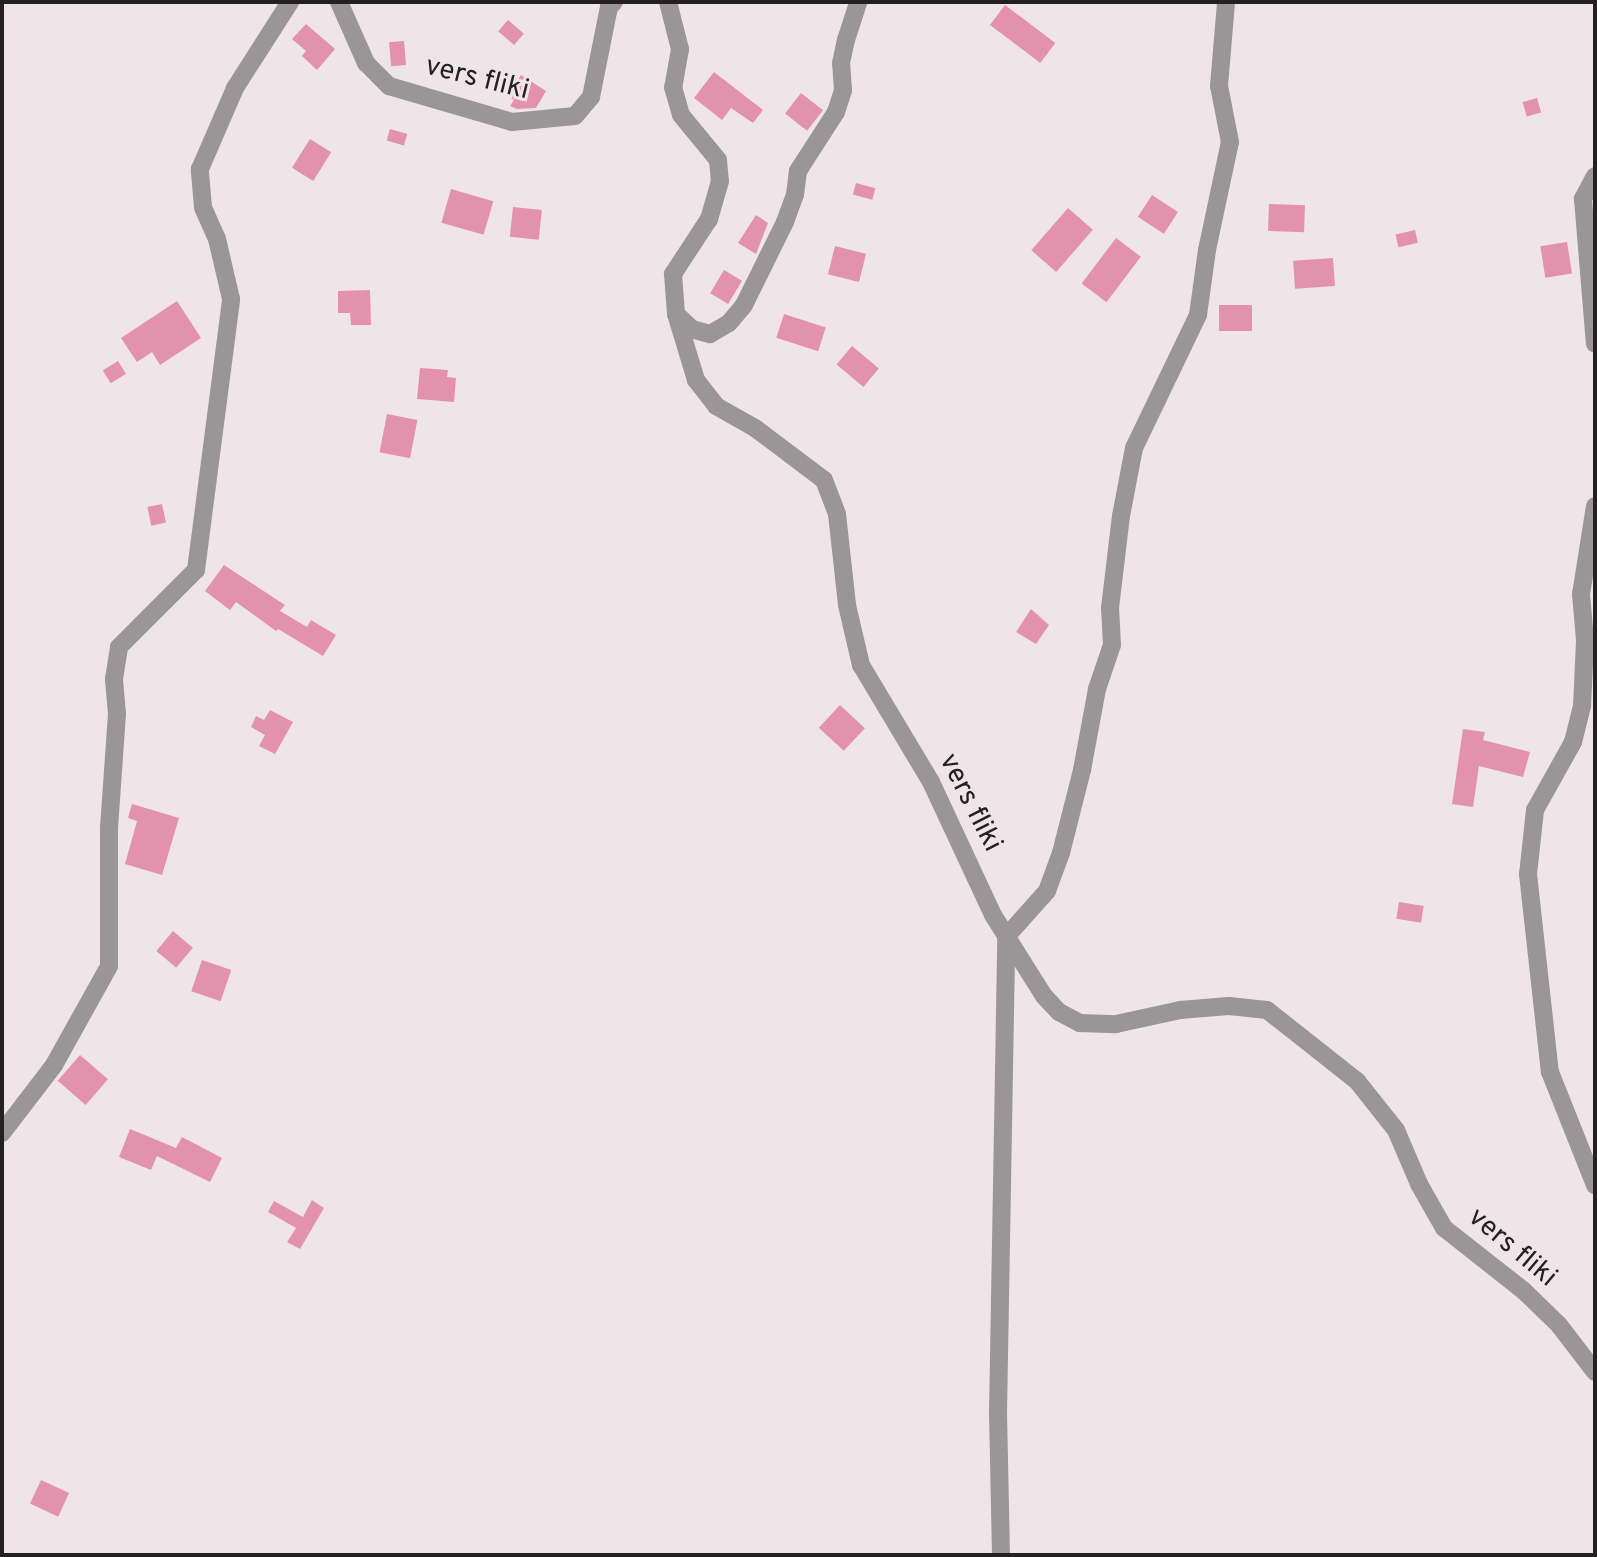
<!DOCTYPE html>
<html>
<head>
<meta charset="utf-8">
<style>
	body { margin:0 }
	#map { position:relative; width:1597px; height:1557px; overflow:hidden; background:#efe5e8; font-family:Overpass,sans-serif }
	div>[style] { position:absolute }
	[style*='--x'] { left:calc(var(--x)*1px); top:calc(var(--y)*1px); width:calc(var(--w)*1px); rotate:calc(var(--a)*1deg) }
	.building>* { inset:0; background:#e292ac; transform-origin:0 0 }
	.street>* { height:18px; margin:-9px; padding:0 9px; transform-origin:9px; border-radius:9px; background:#9a9697 }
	span { translate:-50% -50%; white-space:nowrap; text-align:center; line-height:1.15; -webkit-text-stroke:6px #efe5e8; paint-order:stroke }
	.street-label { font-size:28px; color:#242021 }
	.frame { position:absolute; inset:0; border:4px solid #242021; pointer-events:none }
</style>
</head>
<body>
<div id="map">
	<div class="building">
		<div style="left:1005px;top:5px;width:63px;height:25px;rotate:37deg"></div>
		<div style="left:508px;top:20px;width:21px;height:15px;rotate:41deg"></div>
		<div style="clip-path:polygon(306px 24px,335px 49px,317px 70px,302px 56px,306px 51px,292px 39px)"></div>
		<div style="left:404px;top:41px;width:24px;height:15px;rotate:85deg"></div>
		<div style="clip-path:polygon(714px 72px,763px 110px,753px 123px,731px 108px,722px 120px,694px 98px)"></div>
		<div style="clip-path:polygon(521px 75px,546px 91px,536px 108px,517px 109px,510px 106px,514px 100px,508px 96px)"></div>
		<div style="left:801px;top:93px;width:28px;height:26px;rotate:38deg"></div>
		<div style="left:1537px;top:98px;width:15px;height:15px;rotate:74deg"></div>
		<div style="left:390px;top:129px;width:18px;height:12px;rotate:16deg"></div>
		<div style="left:310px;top:139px;width:25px;height:34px;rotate:32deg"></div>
		<div style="left:856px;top:183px;width:20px;height:12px;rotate:15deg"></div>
		<div style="left:451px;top:189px;width:44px;height:35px;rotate:16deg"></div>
		<div style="left:1152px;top:195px;width:31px;height:26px;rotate:33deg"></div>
		<div style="left:1269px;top:204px;width:36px;height:27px;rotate:2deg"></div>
		<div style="left:513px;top:207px;width:29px;height:30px;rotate:6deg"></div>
		<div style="left:1068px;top:208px;width:33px;height:56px;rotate:41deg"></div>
		<div style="clip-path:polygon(756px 215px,768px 223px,756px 254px,738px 243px)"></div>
		<div style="left:1415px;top:230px;width:13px;height:20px;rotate:77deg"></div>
		<div style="left:1116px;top:238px;width:31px;height:57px;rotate:37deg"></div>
		<div style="left:1567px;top:242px;width:32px;height:27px;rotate:81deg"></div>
		<div style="left:835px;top:246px;width:32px;height:29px;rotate:14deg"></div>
		<div style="left:1333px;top:258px;width:28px;height:40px;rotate:86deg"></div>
		<div style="left:724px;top:270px;width:21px;height:27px;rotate:31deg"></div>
		<div style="clip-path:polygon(370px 290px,371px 325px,351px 325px,350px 313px,338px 313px,338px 291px)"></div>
		<div style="clip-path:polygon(177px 301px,201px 338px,160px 365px,152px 352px,137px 362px,121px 338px)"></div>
		<div style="left:1219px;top:305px;width:33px;height:26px"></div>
		<div style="left:784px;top:314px;width:44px;height:25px;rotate:18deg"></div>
		<div style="left:852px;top:346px;width:35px;height:24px;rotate:40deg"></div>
		<div style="left:118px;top:361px;width:15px;height:18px;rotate:58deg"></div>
		<div style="clip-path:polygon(420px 368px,448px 370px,447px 377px,456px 378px,454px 402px,417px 399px)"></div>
		<div style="left:387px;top:414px;width:31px;height:39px;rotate:11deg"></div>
		<div style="left:162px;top:504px;width:19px;height:15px;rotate:78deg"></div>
		<div style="clip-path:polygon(224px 565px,285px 605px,280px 611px,307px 627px,311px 620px,336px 635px,323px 656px,278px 629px,276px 631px,236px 602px,230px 610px,205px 591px)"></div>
		<div style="clip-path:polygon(1031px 609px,1049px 625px,1036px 644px,1016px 632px)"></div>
		<div style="left:840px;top:705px;width:34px;height:31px;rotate:43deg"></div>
		<div style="clip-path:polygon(270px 710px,293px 722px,275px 754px,259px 746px,265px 735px,251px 727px,256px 716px,264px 720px)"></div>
		<div style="clip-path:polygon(1463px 729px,1485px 732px,1483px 740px,1530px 752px,1523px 777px,1479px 766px,1473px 807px,1452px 804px)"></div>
		<div style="clip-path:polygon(132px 804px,179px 818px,162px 875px,125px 864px,137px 821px,128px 818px)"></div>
		<div style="left:1399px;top:902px;width:25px;height:17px;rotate:9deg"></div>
		<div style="left:173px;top:931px;width:26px;height:26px;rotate:40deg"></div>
		<div style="left:202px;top:960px;width:31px;height:33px;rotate:19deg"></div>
		<div style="left:80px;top:1055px;width:37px;height:34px;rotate:41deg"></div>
		<div style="clip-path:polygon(130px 1129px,176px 1148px,182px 1137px,222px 1158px,210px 1182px,157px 1156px,151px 1170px,119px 1157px)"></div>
		<div style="clip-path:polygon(312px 1200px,324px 1208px,300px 1249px,287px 1242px,296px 1228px,268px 1212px,274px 1201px,303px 1217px)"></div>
		<div style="left:41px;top:1480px;width:31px;height:26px;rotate:25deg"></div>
	</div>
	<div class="street">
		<div style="--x:339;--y:2;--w:67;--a:66.1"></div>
		<div style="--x:366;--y:63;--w:33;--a:45"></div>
		<div style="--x:389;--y:86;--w:128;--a:16.3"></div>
		<div style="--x:512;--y:122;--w:63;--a:-5.4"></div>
		<div style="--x:575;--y:116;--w:25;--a:-50"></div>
		<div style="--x:591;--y:97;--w:92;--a:-78.7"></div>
		<div style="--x:609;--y:7;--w:7;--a:-45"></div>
		<div style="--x:668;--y:2;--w:49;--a:75.7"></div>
		<div style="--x:680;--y:49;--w:39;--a:100"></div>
		<div style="--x:673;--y:87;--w:29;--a:74"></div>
		<div style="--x:681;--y:115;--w:58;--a:50.6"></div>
		<div style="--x:718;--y:160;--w:21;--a:85"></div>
		<div style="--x:720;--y:181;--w:40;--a:106"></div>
		<div style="--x:709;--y:219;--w:66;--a:123.2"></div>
		<div style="--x:673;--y:274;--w:40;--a:85.7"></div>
		<div style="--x:676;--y:314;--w:69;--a:73.1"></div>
		<div style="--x:696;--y:380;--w:33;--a:52"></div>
		<div style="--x:716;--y:406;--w:45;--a:29.4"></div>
		<div style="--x:755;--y:428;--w:86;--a:37"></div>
		<div style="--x:824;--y:480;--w:36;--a:69"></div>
		<div style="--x:837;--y:514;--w:92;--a:83.7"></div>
		<div style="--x:847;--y:605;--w:62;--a:76.9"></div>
		<div style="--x:861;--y:665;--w:136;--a:59.1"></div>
		<div style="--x:931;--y:782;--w:147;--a:65"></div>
		<div style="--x:993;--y:915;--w:96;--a:57.8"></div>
		<div style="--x:1044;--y:996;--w:22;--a:47"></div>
		<div style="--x:1059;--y:1012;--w:24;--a:28"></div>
		<div style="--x:1080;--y:1023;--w:36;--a:2"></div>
		<div style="--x:1116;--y:1024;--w:66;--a:-12.3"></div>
		<div style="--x:1180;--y:1010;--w:49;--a:-4.7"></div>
		<div style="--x:1229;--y:1006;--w:38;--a:6"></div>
		<div style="--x:1267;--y:1010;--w:115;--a:38.3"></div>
		<div style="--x:1357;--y:1081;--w:63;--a:51.5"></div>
		<div style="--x:1396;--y:1130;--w:59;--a:66.9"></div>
		<div style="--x:1419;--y:1184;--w:51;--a:60.4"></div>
		<div style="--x:1444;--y:1228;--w:102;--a:38.2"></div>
		<div style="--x:1524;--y:1291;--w:49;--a:44.2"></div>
		<div style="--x:1559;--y:1325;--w:59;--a:52.5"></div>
		<div style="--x:1595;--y:176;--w:26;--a:118"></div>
		<div style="--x:1583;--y:199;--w:145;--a:85.3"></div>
		<div style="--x:676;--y:314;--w:22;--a:43"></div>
		<div style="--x:692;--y:329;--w:19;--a:16"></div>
		<div style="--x:710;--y:334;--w:22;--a:-30"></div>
		<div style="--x:729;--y:323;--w:23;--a:-50"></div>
		<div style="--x:744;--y:305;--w:93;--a:-63.7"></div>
		<div style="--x:785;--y:222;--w:29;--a:-70"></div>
		<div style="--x:795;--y:195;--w:24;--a:-83"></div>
		<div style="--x:798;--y:171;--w:70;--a:-57.2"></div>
		<div style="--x:836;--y:112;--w:23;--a:-72"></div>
		<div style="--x:843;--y:90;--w:27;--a:-94"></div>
		<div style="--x:841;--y:63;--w:24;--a:-78"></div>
		<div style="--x:846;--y:40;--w:40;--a:-72"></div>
		<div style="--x:1595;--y:506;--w:89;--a:99"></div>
		<div style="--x:1581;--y:594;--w:47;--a:85.1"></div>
		<div style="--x:1585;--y:641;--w:65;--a:92.6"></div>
		<div style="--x:1582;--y:706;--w:37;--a:104"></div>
		<div style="--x:1573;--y:742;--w:78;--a:119.2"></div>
		<div style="--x:1535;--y:810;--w:64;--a:96.2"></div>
		<div style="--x:1528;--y:874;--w:199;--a:83.7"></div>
		<div style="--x:1550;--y:1072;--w:122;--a:68.3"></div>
		<div style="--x:2;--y:1133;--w:86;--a:-52.6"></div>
		<div style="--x:54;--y:1065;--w:113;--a:-60.9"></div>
		<div style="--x:109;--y:966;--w:138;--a:-90"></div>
		<div style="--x:109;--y:828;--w:114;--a:-86"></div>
		<div style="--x:117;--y:714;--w:35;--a:-95"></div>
		<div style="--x:114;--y:679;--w:32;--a:-81"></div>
		<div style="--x:119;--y:647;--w:109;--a:-45"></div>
		<div style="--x:196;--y:570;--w:273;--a:-82.6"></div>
		<div style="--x:231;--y:299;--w:62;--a:-103.1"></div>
		<div style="--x:217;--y:239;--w:35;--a:-114"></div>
		<div style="--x:203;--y:207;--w:38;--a:-95"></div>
		<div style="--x:200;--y:169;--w:88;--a:-66.6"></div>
		<div style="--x:235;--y:88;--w:102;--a:-57.4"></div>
		<div style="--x:1001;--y:1555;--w:141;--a:-91.2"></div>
		<div style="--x:998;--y:1414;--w:477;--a:-89"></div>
		<div style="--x:1006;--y:937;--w:62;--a:-48.3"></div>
		<div style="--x:1047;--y:891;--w:40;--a:-69.8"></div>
		<div style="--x:1061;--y:853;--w:86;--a:-75.8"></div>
		<div style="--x:1082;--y:770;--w:82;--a:-79.5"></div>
		<div style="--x:1097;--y:689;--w:46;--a:-71.2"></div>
		<div style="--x:1112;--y:645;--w:37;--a:-93"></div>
		<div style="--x:1110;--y:608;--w:93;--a:-83.2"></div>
		<div style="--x:1121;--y:516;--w:69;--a:-79.2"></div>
		<div style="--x:1134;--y:448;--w:148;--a:-64.3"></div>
		<div style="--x:1198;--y:315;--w:66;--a:-82.1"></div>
		<div style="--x:1207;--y:250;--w:110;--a:-78"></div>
		<div style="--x:1230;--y:142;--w:57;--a:-101.1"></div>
		<div style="--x:1219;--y:86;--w:84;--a:-85.2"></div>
	</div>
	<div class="street-label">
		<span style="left:477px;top:79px;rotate:14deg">vers fliki</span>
		<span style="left:970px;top:803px;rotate:63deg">vers fliki</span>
		<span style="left:1512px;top:1248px;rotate:40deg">vers fliki</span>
	</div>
	<div class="frame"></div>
</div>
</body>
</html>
